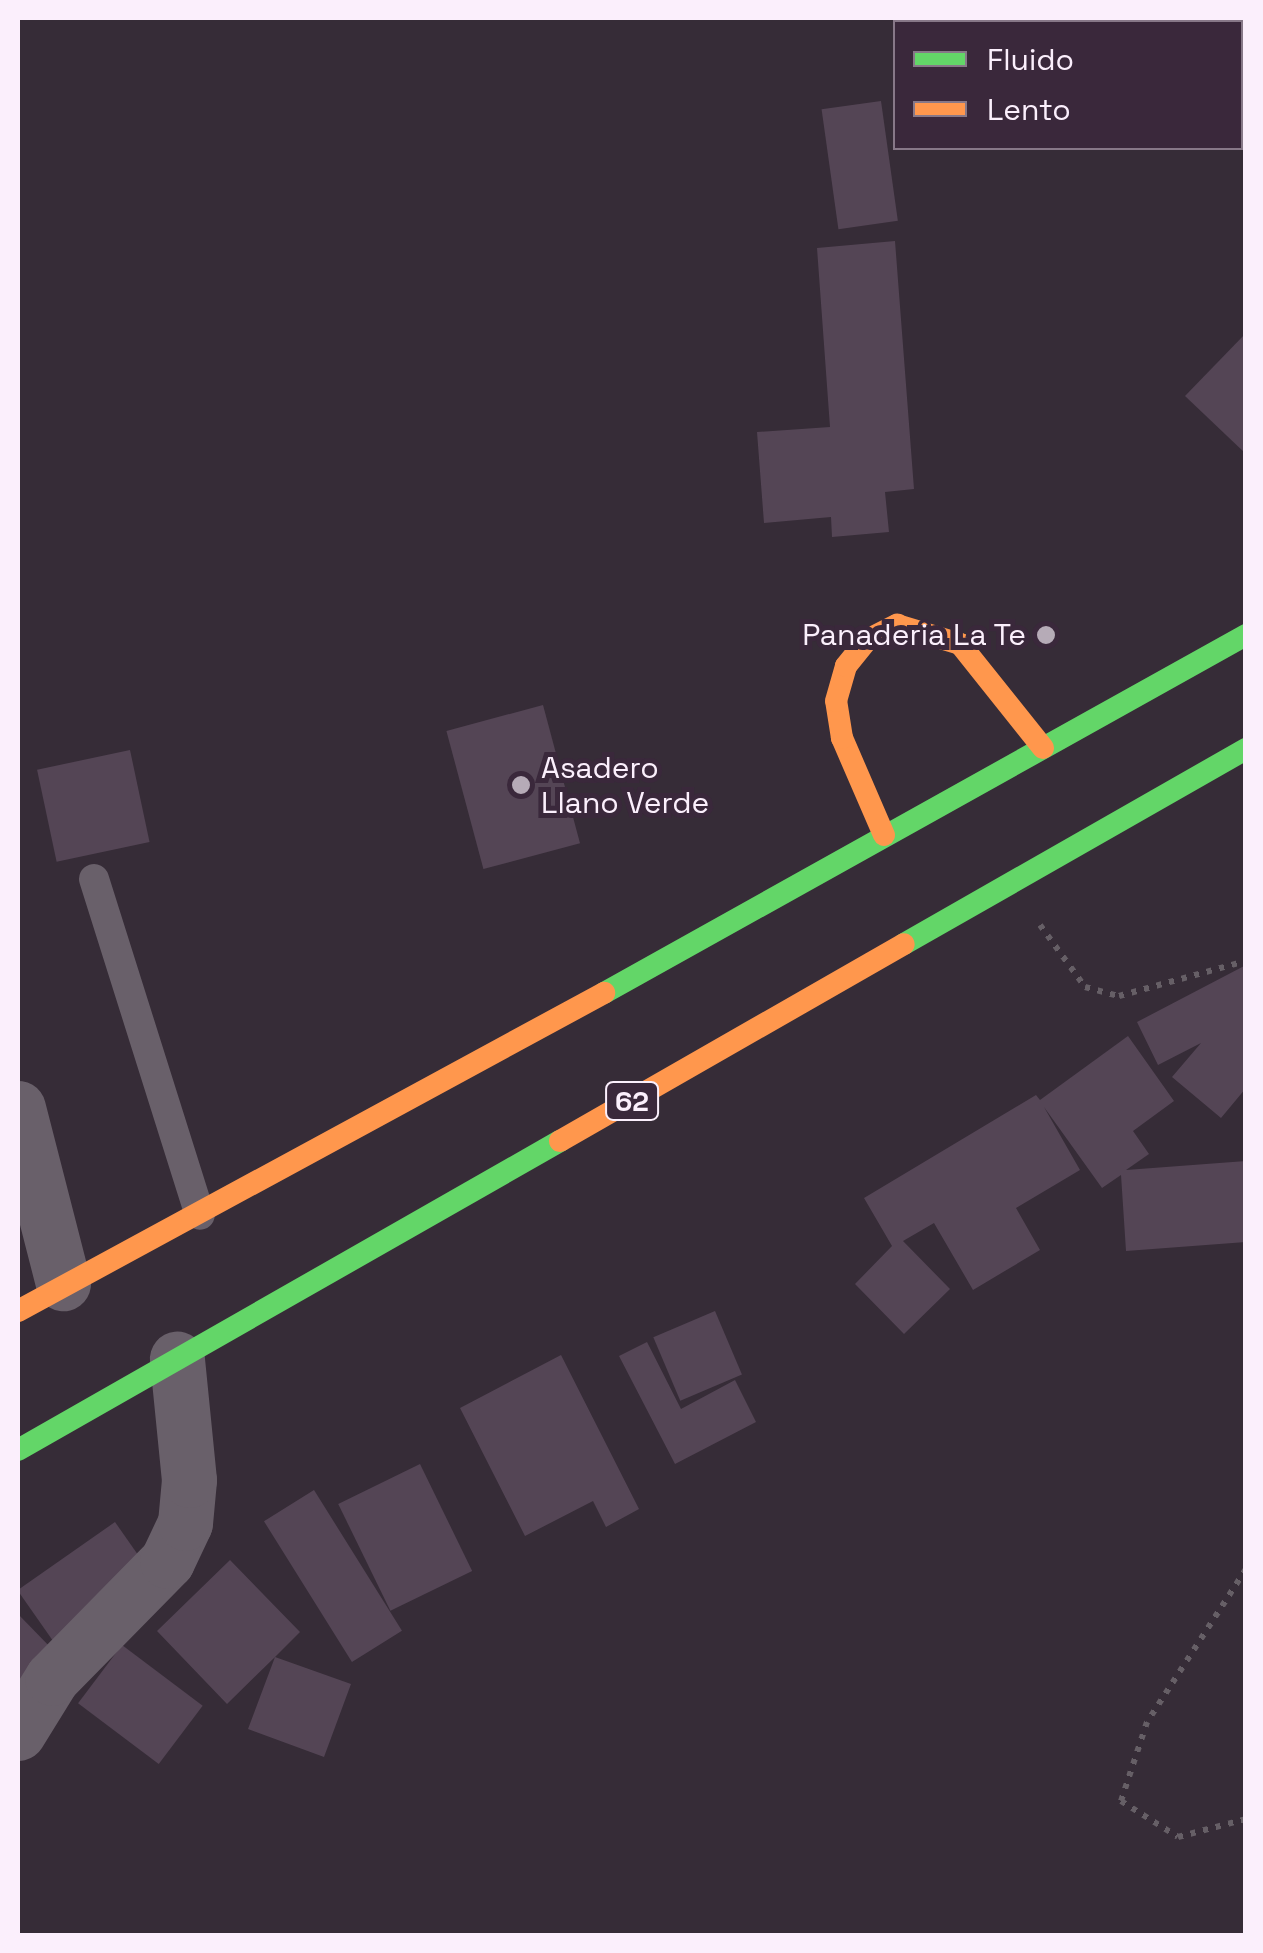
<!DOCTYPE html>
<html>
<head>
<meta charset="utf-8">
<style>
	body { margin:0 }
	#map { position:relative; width:1263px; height:1953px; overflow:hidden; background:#362c37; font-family:"Space Grotesk",sans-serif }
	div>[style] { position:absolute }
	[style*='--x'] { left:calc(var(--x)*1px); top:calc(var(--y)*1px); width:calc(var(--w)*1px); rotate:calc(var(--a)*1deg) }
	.building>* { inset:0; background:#544555; transform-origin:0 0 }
	.path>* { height:6px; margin-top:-3px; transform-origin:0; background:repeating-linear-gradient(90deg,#665f66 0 5px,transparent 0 13px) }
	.lane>* { height:30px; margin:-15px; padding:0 15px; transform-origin:15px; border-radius:15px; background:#69606a }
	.street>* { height:55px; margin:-27.5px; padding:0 27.5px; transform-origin:27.5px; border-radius:27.5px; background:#69606a }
	.fast>* { height:22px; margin:-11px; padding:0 11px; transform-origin:11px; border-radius:11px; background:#63d668 }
	.slow>* { height:22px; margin:-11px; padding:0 11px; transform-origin:11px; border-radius:11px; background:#ff974d }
	.dots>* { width:28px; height:28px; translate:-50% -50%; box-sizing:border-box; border:5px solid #3a283b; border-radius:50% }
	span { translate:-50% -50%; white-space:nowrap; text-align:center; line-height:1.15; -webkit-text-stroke:10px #3a283b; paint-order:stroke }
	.shield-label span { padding:2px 8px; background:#3a283b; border:2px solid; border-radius:8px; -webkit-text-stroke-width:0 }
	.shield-label { font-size:28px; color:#fbeffc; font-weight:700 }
	.poi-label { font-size:30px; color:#fbeffc }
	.right { translate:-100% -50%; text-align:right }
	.left { translate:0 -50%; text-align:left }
	.frame { position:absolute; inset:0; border:20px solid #fbeffc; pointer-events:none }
	.legend { position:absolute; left:893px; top:20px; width:350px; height:130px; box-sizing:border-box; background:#3a283b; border:2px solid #877888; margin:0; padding:12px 18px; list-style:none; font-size:30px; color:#fbeffc }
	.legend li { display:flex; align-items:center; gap:20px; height:50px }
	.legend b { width:50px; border:2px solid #877888 }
</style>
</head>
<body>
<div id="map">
	<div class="building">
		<div style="left:881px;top:101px;width:121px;height:60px;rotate:82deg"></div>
		<div style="clip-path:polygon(895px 241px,914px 489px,885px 492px,889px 532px,832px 537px,831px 517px,764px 523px,757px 432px,830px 427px,817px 248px)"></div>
		<div style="clip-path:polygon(1246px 333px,1246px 454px,1185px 396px)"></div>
		<div style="left:543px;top:705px;width:143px;height:100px;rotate:75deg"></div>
		<div style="left:130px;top:750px;width:94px;height:95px;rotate:78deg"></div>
		<div style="clip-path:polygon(1246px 965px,1246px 1088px,1221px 1118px,1172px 1077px,1201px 1043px,1158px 1065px,1137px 1022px)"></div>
		<div style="clip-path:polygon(1128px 1036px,1174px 1101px,1133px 1131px,1149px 1154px,1126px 1170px,1246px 1161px,1246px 1242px,1126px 1251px,1121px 1175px,1102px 1188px,1044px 1107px,1080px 1170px,1016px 1208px,1040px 1250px,973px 1290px,934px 1223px,903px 1241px,950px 1289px,904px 1334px,855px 1284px,892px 1246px,864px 1198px,1036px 1095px,1040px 1100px)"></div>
		<div style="left:715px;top:1311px;width:69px;height:67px;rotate:67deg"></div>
		<div style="clip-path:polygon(647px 1342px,681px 1409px,735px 1380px,756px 1422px,675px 1464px,619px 1356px)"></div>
		<div style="clip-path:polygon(561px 1355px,639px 1509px,606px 1527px,593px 1501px,525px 1536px,460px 1408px)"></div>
		<div style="left:420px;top:1464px;width:119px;height:91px;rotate:64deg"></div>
		<div style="left:314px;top:1490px;width:166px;height:59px;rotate:58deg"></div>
		<div style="left:115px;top:1522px;width:65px;height:119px;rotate:55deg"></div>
		<div style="clip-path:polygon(230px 1560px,300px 1632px,275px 1657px,351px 1684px,324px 1757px,248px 1729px,275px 1657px,227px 1704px,157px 1631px)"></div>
		<div style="clip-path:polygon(18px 1614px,53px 1650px,18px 1685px)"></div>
		<div style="left:122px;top:1645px;width:101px;height:73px;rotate:37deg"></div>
	</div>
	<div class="path">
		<div style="--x:1040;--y:925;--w:77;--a:54"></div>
		<div style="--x:1085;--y:987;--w:35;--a:15"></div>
		<div style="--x:1119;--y:996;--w:132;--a:-15.4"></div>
		<div style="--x:1246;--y:1569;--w:182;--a:122.9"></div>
		<div style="--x:1147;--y:1722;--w:83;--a:108.2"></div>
		<div style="--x:1121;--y:1801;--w:67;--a:32.3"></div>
		<div style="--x:1178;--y:1837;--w:70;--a:-14.8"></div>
	</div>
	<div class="lane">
		<div style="--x:94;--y:879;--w:352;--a:72.5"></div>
	</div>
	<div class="street">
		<div style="--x:18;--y:1108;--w:181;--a:75.6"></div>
		<div style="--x:18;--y:1733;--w:65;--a:-58.3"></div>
		<div style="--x:52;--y:1678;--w:164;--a:-45.5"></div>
		<div style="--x:167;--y:1561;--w:42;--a:-64.7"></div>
		<div style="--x:185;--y:1523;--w:43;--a:-84.7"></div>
		<div style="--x:189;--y:1480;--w:122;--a:-95.7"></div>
	</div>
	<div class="fast">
		<div style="--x:904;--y:944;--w:394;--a:-29.7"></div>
		<div style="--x:604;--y:993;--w:735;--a:-29.15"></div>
		<div style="--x:18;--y:1450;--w:624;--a:-29.69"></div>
	</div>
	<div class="slow">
		<div style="--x:884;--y:835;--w:106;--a:-113.4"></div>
		<div style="--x:842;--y:738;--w:37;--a:-99"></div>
		<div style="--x:836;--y:701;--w:36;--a:-74"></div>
		<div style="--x:846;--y:666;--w:33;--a:-51"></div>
		<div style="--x:867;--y:640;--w:34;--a:-27"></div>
		<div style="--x:897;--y:625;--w:66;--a:16.8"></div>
		<div style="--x:960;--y:644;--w:133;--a:51.4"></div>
		<div style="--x:560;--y:1141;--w:396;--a:-29.8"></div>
		<div style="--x:18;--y:1311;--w:667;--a:-28.49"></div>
	</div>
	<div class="dots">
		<div style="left:1046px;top:635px;background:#b6abb7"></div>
		<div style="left:521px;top:785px;background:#b6abb7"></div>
	</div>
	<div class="shield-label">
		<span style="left:632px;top:1101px">62</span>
	</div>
	<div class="poi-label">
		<span class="right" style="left:1026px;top:635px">Panaderia La Te</span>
		<span class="left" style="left:541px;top:785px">Asadero<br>Llano Verde</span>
	</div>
	<div class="frame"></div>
	<ul class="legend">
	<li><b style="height:12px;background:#63d668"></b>Fluido</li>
	<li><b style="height:12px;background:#ff974d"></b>Lento</li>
	</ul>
</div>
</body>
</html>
